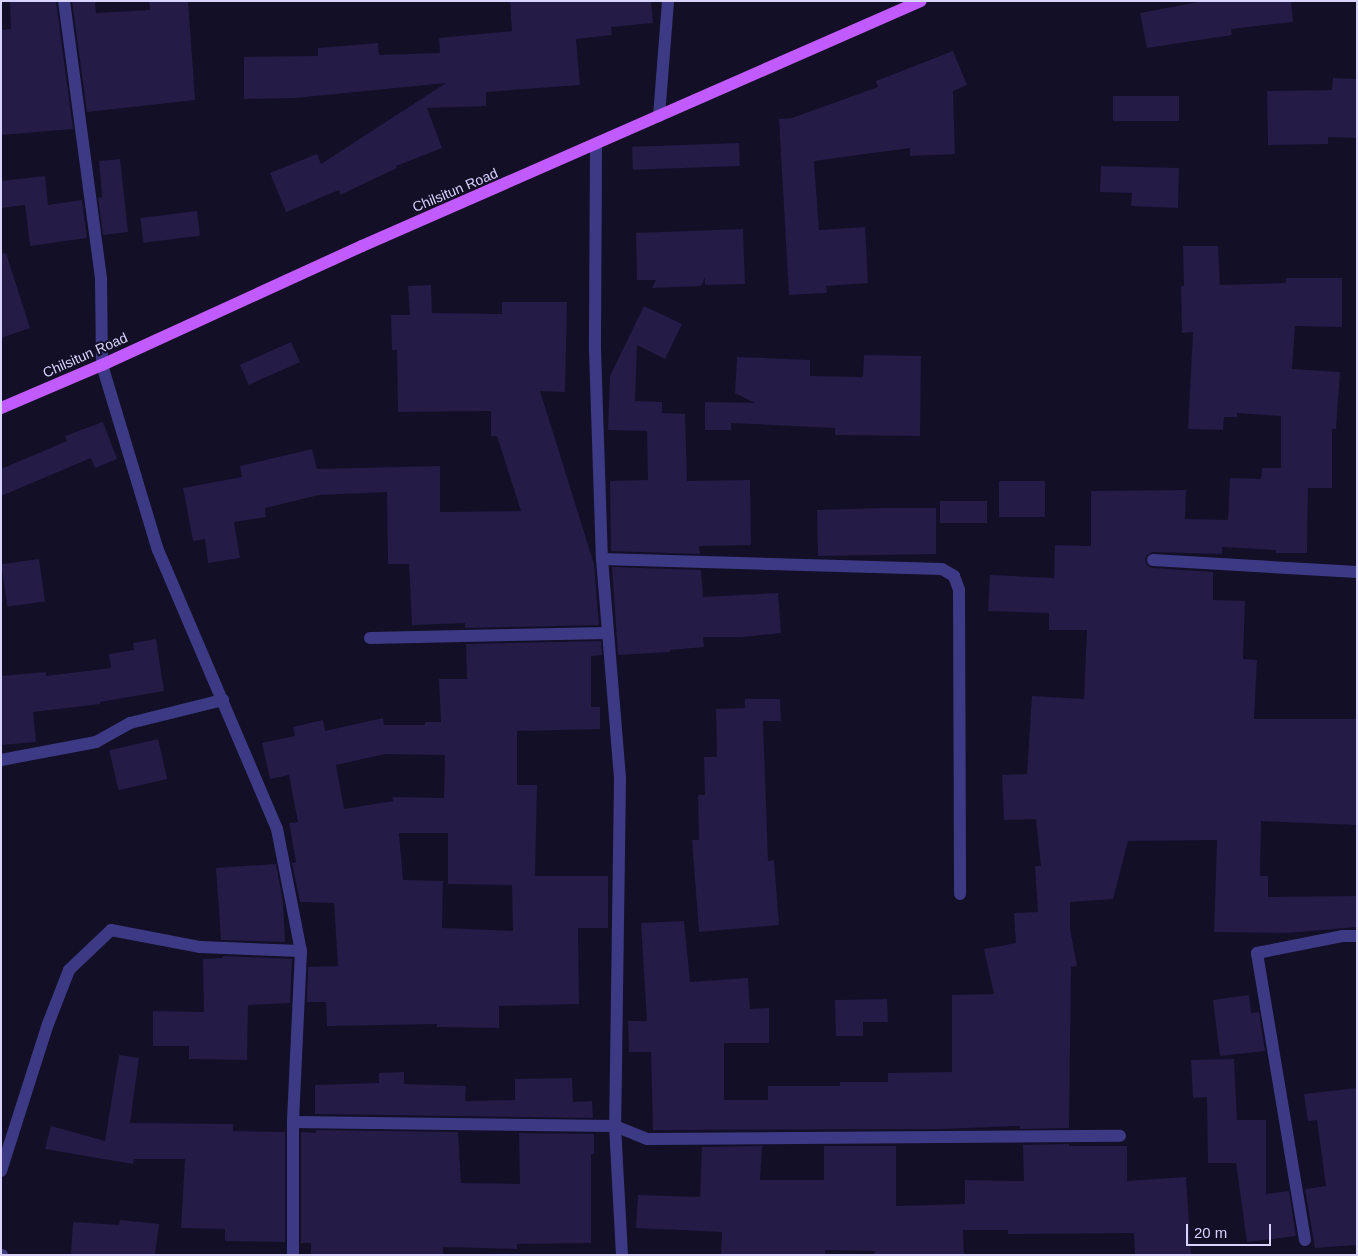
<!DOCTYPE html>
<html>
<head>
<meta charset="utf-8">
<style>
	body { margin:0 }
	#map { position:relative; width:1358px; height:1256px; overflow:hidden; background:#130f26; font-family:Helvetica,sans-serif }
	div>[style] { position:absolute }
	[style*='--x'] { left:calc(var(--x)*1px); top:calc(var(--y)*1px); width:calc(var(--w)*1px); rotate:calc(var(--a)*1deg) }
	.building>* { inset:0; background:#241b47; transform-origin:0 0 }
	.minor>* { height:12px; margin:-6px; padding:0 6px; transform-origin:6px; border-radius:6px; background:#3d3a85 }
	.major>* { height:12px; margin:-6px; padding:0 6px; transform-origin:6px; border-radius:6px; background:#c25bff }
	span { translate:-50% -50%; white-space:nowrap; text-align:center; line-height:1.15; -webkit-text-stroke:4px #130f26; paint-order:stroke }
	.street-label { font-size:14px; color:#d9d4ff }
	.frame { position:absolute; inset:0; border:2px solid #d9d4ff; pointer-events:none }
	.scale { position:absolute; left:1186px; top:1224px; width:85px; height:22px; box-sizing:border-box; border:2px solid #d9d4ff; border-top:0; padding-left:6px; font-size:15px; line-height:18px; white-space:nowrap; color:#d9d4ff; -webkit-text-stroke:4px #130f26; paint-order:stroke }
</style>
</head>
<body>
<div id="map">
	<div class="building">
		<div style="clip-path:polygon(10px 1px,56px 1px,73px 129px,1px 135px,1px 30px,11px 29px)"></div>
		<div style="clip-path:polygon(72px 1px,95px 1px,96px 13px,150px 10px,149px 1px,188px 1px,195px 100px,87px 112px)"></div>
		<div style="clip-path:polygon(510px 1px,651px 1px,653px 23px,611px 27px,612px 35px,576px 39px,580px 85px,486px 92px,486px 106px,427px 108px,442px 148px,396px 166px,397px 168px,340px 195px,339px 190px,286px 212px,270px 173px,317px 154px,321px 164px,446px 83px,295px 98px,244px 99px,244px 57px,318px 56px,318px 48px,378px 43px,379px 55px,440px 53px,439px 38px,512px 31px)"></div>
		<div style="clip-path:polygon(1204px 1px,1291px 1px,1293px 22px,1231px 29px,1232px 35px,1147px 48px,1140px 13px)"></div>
		<div style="clip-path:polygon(953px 51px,967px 85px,953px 91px,955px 154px,910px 156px,910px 148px,814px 161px,819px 230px,865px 227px,868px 283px,826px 286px,827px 293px,789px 295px,779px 119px,792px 118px,878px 87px,876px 81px)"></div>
		<div style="clip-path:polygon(1333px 78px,1357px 79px,1357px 138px,1328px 137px,1328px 144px,1268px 145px,1267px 91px,1332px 90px)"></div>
		<div style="left:1179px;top:96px;width:25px;height:66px;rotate:90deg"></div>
		<div style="left:739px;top:143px;width:23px;height:107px;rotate:88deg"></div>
		<div style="clip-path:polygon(120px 159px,128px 232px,103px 235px,98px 198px,102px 197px,99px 161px)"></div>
		<div style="clip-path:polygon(1101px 166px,1179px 168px,1178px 208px,1131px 206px,1132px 193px,1100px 192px)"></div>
		<div style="clip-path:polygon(45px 176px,48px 205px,82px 200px,87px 238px,30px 246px,25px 205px,1px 208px,1px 181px)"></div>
		<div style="left:197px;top:211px;width:25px;height:57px;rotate:83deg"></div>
		<div style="clip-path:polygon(743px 229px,745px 284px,705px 285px,705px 278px,701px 286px,652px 288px,656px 280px,637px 280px,636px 233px)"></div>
		<div style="clip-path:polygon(1183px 246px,1218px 246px,1220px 285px,1286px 283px,1286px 278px,1342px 278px,1342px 327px,1295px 326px,1292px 369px,1340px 372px,1336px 429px,1332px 429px,1332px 488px,1308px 488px,1307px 553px,1276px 553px,1276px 550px,1222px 547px,1222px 554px,1153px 552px,1147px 555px,1145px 560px,1148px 566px,1153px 568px,1213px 572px,1213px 600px,1245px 601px,1243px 659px,1257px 660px,1254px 719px,1357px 719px,1357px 825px,1261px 821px,1260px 876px,1268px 876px,1268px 897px,1357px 896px,1357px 927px,1287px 933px,1214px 932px,1217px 840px,1128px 841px,1113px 899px,1070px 902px,1070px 929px,1077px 966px,1071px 967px,1069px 1128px,1020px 1129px,1020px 1126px,941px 1129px,653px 1130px,651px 1052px,629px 1052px,628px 1021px,647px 1021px,641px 923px,684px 921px,690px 982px,748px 978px,750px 1009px,769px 1008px,769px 1043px,724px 1043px,724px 1100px,768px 1100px,768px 1086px,840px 1086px,840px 1082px,888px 1082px,888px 1073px,952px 1072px,952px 995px,994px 994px,984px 949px,1016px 943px,1014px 913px,1038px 912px,1035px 866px,1041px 866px,1036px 819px,1004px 820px,1002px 775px,1027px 774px,1032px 696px,1084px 699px,1087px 630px,1049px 630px,1049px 613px,988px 611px,990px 575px,1054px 578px,1055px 545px,1091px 546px,1091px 491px,1186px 490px,1185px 519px,1228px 520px,1230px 478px,1261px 479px,1262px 468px,1281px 468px,1281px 416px,1237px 413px,1237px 417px,1224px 417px,1223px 430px,1188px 429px,1193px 332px,1182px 333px,1181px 286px,1184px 286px)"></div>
		<div style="clip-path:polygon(6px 253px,30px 328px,1px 338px,1px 254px)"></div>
		<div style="clip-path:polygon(431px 285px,432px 313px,502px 314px,502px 302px,567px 302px,565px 392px,540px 391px,594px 564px,599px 625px,465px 628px,465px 623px,412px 625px,409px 564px,388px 564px,387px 492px,319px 495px,265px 508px,266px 517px,234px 522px,240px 558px,208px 563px,205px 539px,193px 541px,183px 488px,242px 477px,240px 466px,312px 449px,317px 469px,440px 466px,440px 512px,521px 511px,497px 436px,491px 436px,491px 411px,398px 412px,397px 350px,392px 350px,391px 315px,410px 315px,408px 286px)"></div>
		<div style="clip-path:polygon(644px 306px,682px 324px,665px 359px,637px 345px,635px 401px,662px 402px,662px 413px,685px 414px,687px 481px,750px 480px,751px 545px,699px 546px,700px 554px,611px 551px,610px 481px,648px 480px,647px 431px,608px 430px,610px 376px)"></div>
		<div style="left:291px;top:342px;width:22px;height:56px;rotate:66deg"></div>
		<div style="clip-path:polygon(864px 355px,921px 356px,920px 436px,835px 435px,835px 428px,731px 423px,731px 430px,705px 430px,705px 402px,755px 403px,735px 393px,737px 357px,810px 360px,810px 376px,863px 377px)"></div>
		<div style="clip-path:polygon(103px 422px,117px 459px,95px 468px,91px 458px,1px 496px,1px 469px,67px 441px,65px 436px)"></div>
		<div style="left:999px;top:481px;width:46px;height:36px"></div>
		<div style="left:940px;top:501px;width:47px;height:22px"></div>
		<div style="clip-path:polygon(881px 508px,936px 508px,936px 554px,818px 556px,817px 510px)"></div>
		<div style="left:39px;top:559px;width:43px;height:38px;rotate:82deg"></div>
		<div style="clip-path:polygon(612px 567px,701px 570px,703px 597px,778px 593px,781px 633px,742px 637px,703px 637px,704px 647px,670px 650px,670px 652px,618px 655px)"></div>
		<div style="clip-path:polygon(156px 639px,164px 691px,100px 702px,100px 704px,33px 712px,36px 742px,1px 745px,1px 676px,46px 672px,46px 676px,111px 668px,109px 654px,134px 650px,133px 643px)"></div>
		<div style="clip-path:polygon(evenodd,601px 641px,602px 655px,591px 656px,591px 707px,600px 707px,600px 729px,517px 731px,517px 785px,537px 785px,535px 876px,608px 876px,608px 928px,578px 928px,579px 1004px,499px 1006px,499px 1028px,437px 1027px,437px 1024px,327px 1026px,326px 1002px,307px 1002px,308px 967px,338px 966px,334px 903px,300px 902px,292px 863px,296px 862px,289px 823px,298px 822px,289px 775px,270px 779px,262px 743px,295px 736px,293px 727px,323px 720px,325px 731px,383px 718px,384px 725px,425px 725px,425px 722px,441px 722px,439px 679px,467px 679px,466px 644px,601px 641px,385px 754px,445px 755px,444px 798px,392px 797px,393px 801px,344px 809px,336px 765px,385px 754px,601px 641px,399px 833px,448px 833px,448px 884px,512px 885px,513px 931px,442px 928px,443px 881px,403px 880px,399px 833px)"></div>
		<div style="clip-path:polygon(745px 699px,780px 699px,781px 721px,763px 721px,768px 861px,774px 860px,779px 925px,699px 932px,692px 840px,699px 840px,698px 795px,705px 795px,704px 757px,717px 757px,716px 709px,745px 708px)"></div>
		<div style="left:158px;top:739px;width:41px;height:50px;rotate:77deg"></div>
		<div style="clip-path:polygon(276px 864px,283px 902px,285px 942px,221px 940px,216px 868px)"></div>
		<div style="clip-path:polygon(223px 956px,292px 959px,290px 1003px,248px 1005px,247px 1060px,189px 1059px,189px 1046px,153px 1046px,153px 1011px,204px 1012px,203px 959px,223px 958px)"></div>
		<div style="clip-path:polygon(1249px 995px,1251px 1013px,1259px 1012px,1265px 1051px,1220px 1056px,1213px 1000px)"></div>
		<div style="clip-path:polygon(887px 999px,888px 1022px,863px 1022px,863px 1036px,836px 1036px,835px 1000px)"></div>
		<div style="clip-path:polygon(119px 1055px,139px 1058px,130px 1123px,233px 1124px,233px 1131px,285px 1132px,285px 1242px,225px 1241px,225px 1229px,181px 1228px,185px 1159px,134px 1159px,133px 1164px,45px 1149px,51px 1126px,105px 1141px)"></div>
		<div style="clip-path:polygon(1234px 1059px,1237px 1120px,1266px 1120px,1266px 1194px,1289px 1191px,1296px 1236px,1247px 1242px,1236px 1163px,1208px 1163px,1207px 1097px,1193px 1098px,1191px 1060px)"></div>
		<div style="clip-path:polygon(404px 1072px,404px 1084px,466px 1086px,465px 1101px,515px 1100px,515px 1079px,572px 1078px,573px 1102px,592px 1101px,593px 1118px,315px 1114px,315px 1085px,379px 1083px,379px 1073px)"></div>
		<div style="clip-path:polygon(1357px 1088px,1357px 1245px,1315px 1248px,1305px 1189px,1326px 1186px,1317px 1120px,1308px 1121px,1304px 1094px)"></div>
		<div style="clip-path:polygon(316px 1130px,458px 1132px,461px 1183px,520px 1184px,519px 1133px,594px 1134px,594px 1154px,591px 1154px,591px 1243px,517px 1244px,517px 1249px,443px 1247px,443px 1255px,311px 1255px,311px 1243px,301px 1243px,301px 1132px,316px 1133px)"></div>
		<div style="clip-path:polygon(1069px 1144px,1069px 1146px,1127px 1146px,1127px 1181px,1186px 1177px,1191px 1255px,1135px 1255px,1134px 1233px,1008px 1234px,1008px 1230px,963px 1230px,964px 1255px,874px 1255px,875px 1251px,825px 1250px,825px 1255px,721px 1255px,722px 1232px,636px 1228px,638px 1195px,700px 1197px,702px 1147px,762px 1146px,760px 1180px,824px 1180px,824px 1146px,896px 1146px,896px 1206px,965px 1204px,965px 1180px,1024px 1181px,1023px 1145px)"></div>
		<div style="clip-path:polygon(120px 1220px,159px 1224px,155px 1255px,71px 1255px,73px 1222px,119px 1225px)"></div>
	</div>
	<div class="minor">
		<div style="--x:64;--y:1;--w:281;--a:82.4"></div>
		<div style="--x:101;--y:280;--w:85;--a:89.3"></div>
		<div style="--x:102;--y:365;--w:193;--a:73.2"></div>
		<div style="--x:158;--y:550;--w:303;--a:66.9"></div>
		<div style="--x:277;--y:829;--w:124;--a:78.9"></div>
		<div style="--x:301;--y:951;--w:171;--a:92.7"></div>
		<div style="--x:293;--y:1122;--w:133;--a:90"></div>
		<div style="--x:659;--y:116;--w:115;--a:-85.5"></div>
		<div style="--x:596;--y:145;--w:205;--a:90.3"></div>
		<div style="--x:595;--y:350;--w:209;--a:88.1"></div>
		<div style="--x:602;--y:559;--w:221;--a:85.3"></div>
		<div style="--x:620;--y:779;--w:347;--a:90.8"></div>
		<div style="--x:615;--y:1126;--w:129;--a:86.9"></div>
		<div style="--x:602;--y:559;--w:340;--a:1.7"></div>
		<div style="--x:942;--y:569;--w:14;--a:30"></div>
		<div style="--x:954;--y:576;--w:15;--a:70"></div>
		<div style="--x:959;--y:590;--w:304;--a:89.8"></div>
		<div style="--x:1153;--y:560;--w:204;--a:3.4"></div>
		<div style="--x:370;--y:638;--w:238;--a:-1.2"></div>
		<div style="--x:1;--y:760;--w:97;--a:-10.7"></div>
		<div style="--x:96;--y:742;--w:39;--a:-29"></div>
		<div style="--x:130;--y:723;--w:96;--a:-13.9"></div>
		<div style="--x:293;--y:1122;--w:322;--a:0.7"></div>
		<div style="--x:615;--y:1126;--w:35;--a:22"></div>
		<div style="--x:648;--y:1139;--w:472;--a:-0.4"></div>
		<div style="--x:1;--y:1171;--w:154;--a:-72.3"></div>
		<div style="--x:48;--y:1024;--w:58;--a:-68.7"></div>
		<div style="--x:69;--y:970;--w:58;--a:-43.6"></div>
		<div style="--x:111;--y:930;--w:91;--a:10.8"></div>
		<div style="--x:200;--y:947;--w:101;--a:2.3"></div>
		<div style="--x:1305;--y:1240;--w:291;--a:-99.5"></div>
		<div style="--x:1257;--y:953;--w:88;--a:-11.2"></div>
		<div style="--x:1343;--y:936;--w:14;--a:0"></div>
		<div style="--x:1;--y:1255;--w:1;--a:0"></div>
	</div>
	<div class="major">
		<div style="--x:1;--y:408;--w:110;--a:-23.1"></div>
		<div style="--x:102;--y:365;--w:286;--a:-24.6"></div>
		<div style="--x:362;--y:246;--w:610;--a:-23.67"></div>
	</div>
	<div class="street-label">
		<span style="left:455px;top:190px;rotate:-23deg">Chilsitun Road</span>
		<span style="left:85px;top:355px;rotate:-24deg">Chilsitun Road</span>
	</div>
	<div class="frame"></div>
	<div class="scale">20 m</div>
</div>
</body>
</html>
